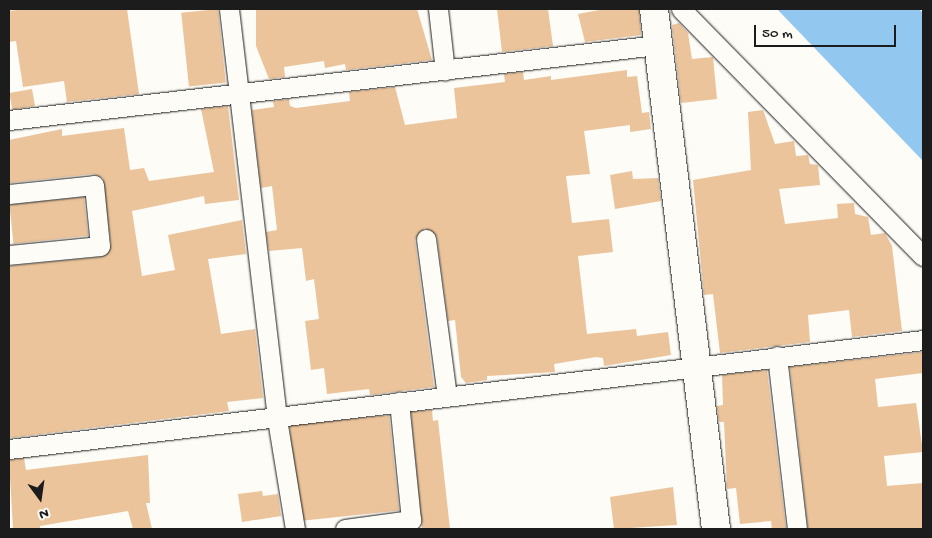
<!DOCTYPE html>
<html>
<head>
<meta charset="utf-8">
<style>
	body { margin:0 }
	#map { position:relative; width:932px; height:538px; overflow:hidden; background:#fdfcf7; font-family:"Gochi Hand",sans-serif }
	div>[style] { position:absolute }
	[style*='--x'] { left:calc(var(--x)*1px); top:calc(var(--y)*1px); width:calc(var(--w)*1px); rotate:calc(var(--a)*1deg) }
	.water>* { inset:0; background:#92c7ef }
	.building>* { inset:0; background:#ebc49b; transform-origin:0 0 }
	.roads { filter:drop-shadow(0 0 1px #1c1c1c) drop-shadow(0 0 1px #1c1c1c) }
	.street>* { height:19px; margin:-9.5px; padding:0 9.5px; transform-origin:9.5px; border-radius:9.5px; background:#fdfcf7 }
	.secondary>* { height:28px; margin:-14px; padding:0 14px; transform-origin:14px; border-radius:14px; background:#fdfcf7 }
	span { translate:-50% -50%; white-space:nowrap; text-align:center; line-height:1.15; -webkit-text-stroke:4.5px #fdfcf7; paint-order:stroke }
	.frame { position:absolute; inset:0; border:10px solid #1c1c1c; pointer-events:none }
	.north { position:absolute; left:15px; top:473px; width:50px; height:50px; -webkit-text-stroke:4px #fdfcf7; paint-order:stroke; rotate:166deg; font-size:14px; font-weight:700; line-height:20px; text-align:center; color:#1c1c1c }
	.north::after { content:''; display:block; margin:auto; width:18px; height:22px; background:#1c1c1c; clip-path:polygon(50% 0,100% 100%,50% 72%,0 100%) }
	.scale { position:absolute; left:754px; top:25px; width:142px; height:22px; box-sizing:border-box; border:2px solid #1c1c1c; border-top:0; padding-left:6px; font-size:15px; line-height:18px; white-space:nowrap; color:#1c1c1c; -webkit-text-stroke:4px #fdfcf7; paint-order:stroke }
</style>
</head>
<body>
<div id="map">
	<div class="water">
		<div style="clip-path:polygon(777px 9px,919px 9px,923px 13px,923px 161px)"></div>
	</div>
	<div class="building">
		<div style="clip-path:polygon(26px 9px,127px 9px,139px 94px,67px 102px,64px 81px,23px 87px,16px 41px,9px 42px,9px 11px)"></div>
		<div style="left:218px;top:9px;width:74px;height:37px;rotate:84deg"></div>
		<div style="clip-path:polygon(256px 9px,417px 9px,432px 60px,346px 70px,345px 64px,325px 68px,324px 61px,284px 67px,285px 77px,269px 79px,256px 46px)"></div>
		<div style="clip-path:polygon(497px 9px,548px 9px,553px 46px,502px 52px)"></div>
		<div style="clip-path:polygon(605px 9px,639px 9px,641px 35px,585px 42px,578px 14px)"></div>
		<div style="clip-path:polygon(679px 23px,688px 33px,692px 59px,713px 57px,717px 99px,681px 103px,672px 25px)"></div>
		<div style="clip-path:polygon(627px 70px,627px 77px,637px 76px,642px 113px,649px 112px,651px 129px,630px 132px,630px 125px,584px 131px,590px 174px,566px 176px,572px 223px,609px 219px,613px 252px,578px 256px,587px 334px,636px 329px,637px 336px,668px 332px,671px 355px,604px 366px,603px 358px,596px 357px,554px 364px,555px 372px,487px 376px,487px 380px,466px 383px,461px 377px,455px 320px,448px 321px,437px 237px,425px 228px,415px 240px,434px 387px,370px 395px,369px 389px,327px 394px,324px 368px,311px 370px,305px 321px,319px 319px,314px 279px,306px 281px,302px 248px,269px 251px,266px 232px,277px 230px,272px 186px,261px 188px,252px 110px,274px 107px,273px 101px,289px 99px,290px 106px,296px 108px,350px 101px,349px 92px,395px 87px,405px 125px,457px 118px,454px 88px,505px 82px,504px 74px,523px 72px,524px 80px,551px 76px,551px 80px)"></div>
		<div style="left:32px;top:89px;width:17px;height:23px;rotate:80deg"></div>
		<div style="clip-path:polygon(228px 106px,239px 200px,205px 204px,204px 196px,132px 211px,142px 276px,175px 270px,168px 235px,242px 220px,246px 254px,208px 259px,221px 334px,255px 329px,263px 398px,227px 402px,229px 411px,9px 438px,9px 266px,101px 257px,111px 245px,103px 178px,93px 174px,9px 183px,9px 140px,62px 129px,62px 136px,124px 128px,130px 170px,144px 168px,149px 181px,214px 172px,201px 109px)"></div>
		<div style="clip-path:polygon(763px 110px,775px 144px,794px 141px,796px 156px,808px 155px,810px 164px,818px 165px,820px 185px,779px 189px,785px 224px,838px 218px,837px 204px,854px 203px,855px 214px,868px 217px,871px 235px,885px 233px,892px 246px,902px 331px,852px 337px,849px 310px,808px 315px,810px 342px,720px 353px,713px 294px,704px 295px,693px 180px,751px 170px,748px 112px)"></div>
		<div style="clip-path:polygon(632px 171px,633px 179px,658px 178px,661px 201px,615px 209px,610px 175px)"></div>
		<div style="left:84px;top:197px;width:39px;height:75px;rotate:84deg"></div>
		<div style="clip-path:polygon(923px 352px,923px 373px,875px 379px,878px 407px,916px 403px,923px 452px,884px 456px,887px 486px,923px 483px,923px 529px,808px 529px,790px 367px)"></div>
		<div style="clip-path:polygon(767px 370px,786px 529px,772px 529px,771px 521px,740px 524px,736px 488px,727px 489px,724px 422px,719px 422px,717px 406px,723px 405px,722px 375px)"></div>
		<div style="clip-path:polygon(432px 410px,433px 421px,438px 420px,450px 529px,422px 529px,411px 412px)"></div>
		<div style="left:389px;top:415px;width:96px;height:100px;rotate:84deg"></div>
		<div style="clip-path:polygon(148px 455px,150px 503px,146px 503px,152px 529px,133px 529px,128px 511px,40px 526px,40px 529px,13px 529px,9px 460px,24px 458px,26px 470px)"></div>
		<div style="clip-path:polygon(673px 487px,677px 525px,614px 529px,610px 497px)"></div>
		<div style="clip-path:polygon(262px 491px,263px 496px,278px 494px,281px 516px,242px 522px,238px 494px)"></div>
	</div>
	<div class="roads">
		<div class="street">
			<div style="--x:229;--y:9;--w:413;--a:83.3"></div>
			<div style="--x:277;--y:419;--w:111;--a:80.7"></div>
			<div style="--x:438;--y:9;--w:62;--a:83.6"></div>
			<div style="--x:681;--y:9;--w:346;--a:45.6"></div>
			<div style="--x:9;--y:120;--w:652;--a:-6.6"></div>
			<div style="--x:9;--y:194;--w:85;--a:-6"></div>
			<div style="--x:94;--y:185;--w:61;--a:84.4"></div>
			<div style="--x:100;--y:246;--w:91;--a:174.4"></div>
			<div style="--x:426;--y:239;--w:158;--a:82.4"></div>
			<div style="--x:777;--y:356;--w:174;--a:83.4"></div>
			<div style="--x:9;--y:449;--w:920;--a:-6.8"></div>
			<div style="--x:345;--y:529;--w:67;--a:-7.8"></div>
			<div style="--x:411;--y:520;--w:119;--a:-95.8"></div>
		</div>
		<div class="secondary">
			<div style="--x:654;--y:9;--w:524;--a:83.2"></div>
		</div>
	</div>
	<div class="frame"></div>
	<div class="north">N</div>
	<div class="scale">50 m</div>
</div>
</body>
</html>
